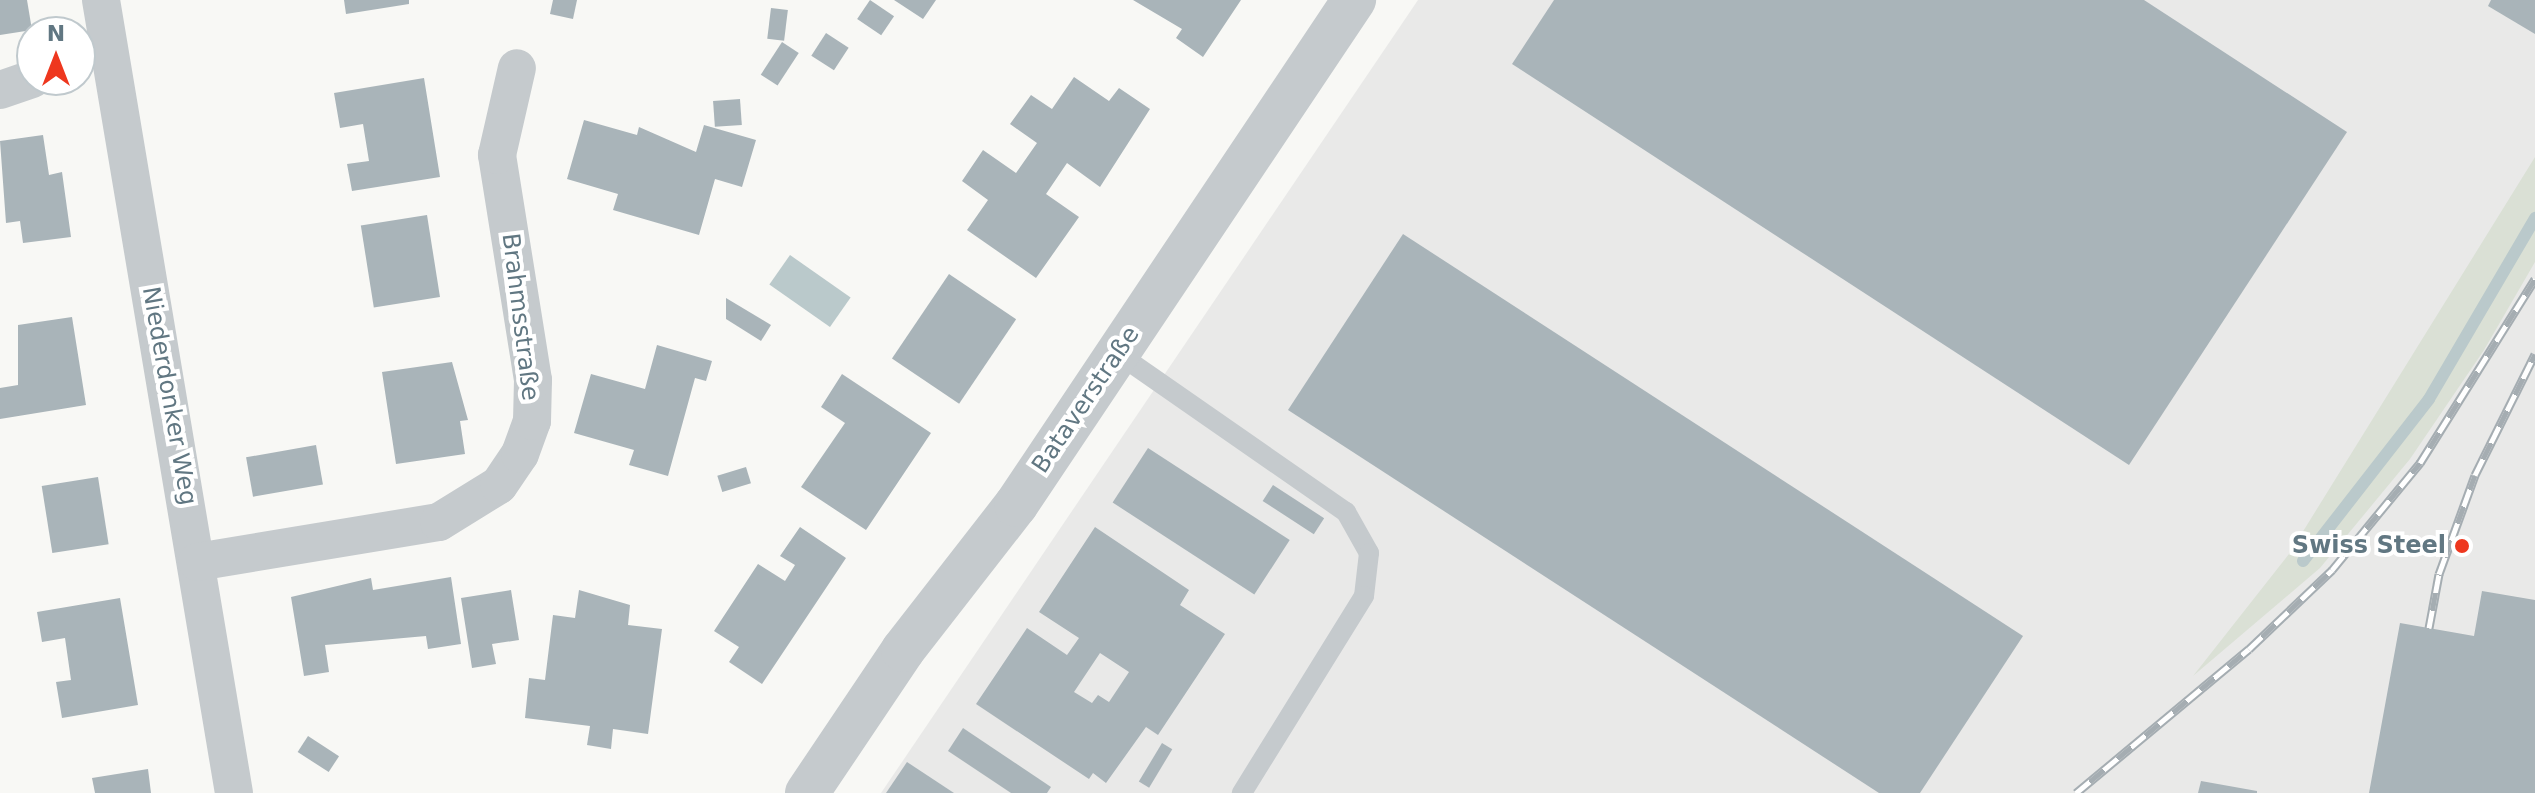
<!DOCTYPE html>
<html>
<head>
<meta charset="utf-8">
<style>
	body { margin:0 }
	#map { position:relative; width:2535px; height:793px; overflow:hidden; background:#f8f8f5; font-family:"DejaVu Sans",sans-serif }
	div>[style] { position:absolute }
	[style*='--x'] { left:calc(var(--x)*1px); top:calc(var(--y)*1px); width:calc(var(--w)*1px); rotate:calc(var(--a)*1deg) }
	.built>* { inset:0; background:#e9e9e8 }
	.green>* { inset:0; background:#dae0d5 }
	.water>* { inset:0; background:#bac9cb; transform-origin:0 0 }
	.stream>* { height:12px; margin:-6px; padding:0 6px; transform-origin:6px; border-radius:6px; background:#bac9cb }
	.building>* { inset:0; background:#a9b4b9; transform-origin:0 0 }
	.service>* { height:20px; margin:-10px; padding:0 10px; transform-origin:10px; border-radius:10px; background:#c5cacd }
	.minor>* { height:38px; margin:-19px; padding:0 19px; transform-origin:19px; border-radius:19px; background:#c5cacd }
	.tertiary>* { height:44px; margin:-22px; padding:0 22px; transform-origin:22px; border-radius:22px; background:#c5cacd }
	.rail>* { height:9px; margin-top:-4.5px; transform-origin:0; background:repeating-linear-gradient(90deg,#fff 0 18px,#a5adb2 0 36px); box-sizing:border-box; border-block:2px solid #a5adb2 }
	.dots>* { width:22px; height:22px; translate:-50% -50%; box-sizing:border-box; border:4px solid #fff; border-radius:50% }
	span { translate:-50% -50%; white-space:nowrap; text-align:center; line-height:1.15; -webkit-text-stroke:8px #fff; paint-order:stroke }
	.street-label { font-size:24px; color:#617782 }
	.poi-label { font-size:24px; color:#617782; font-weight:700 }
	.right { translate:-100% -50%; text-align:right }
	.north { position:absolute; left:16px; top:16px; width:80px; height:80px; box-sizing:border-box; background:#fff; border:2px solid #c0c9cd; border-radius:50%; rotate:0deg; font-size:22px; font-weight:700; line-height:32px; text-align:center; color:#617782 }
	.north::after { content:''; display:block; margin:auto; width:28px; height:36px; background:#ee371e; clip-path:polygon(50% 0,100% 100%,50% 72%,0 100%) }
</style>
</head>
<body>
<div id="map">
	<div class="built">
		<div style="clip-path:polygon(1418px 0,2535px 0,2535px 793px,881px 793px)"></div>
	</div>
	<div class="green">
		<div style="clip-path:polygon(2535px 157px,2535px 262px,2484px 350px,2410px 459px,2320px 568px,2193px 676px,2289px 554px)"></div>
	</div>
	<div class="water">
		<div style="left:790px;top:255px;width:74px;height:36px;rotate:35deg"></div>
	</div>
	<div class="stream">
		<div style="--x:2303;--y:561;--w:205;--a:-52.1"></div>
		<div style="--x:2429;--y:399;--w:210;--a:-59.6"></div>
	</div>
	<div class="building">
		<div style="clip-path:polygon(0 0,27px 0,32px 30px,0 35px)"></div>
		<div style="clip-path:polygon(344px 0,409px 0,409px 4px,346px 14px)"></div>
		<div style="clip-path:polygon(553px 0,577px 0,573px 19px,550px 14px)"></div>
		<div style="left:870px;top:0;width:29px;height:23px;rotate:34deg"></div>
		<div style="clip-path:polygon(894px 0,936px 0,923px 19px)"></div>
		<div style="clip-path:polygon(1133px 0,1241px 0,1203px 57px,1176px 38px,1182px 29px)"></div>
		<div style="clip-path:polygon(1554px 0,2144px 0,2347px 132px,2129px 465px,1512px 64px)"></div>
		<div style="clip-path:polygon(2491px 0,2535px 0,2535px 34px,2488px 6px)"></div>
		<div style="left:771px;top:8px;width:17px;height:31px;rotate:7deg"></div>
		<div style="left:826px;top:33px;width:27px;height:27px;rotate:33deg"></div>
		<div style="left:782px;top:42px;width:20px;height:39px;rotate:33deg"></div>
		<div style="clip-path:polygon(1074px 77px,1109px 101px,1119px 88px,1150px 109px,1100px 187px,1067px 163px,1046px 194px,1079px 217px,1036px 278px,967px 230px,988px 200px,962px 181px,983px 150px,1016px 173px,1037px 143px,1010px 124px,1031px 95px,1052px 109px)"></div>
		<div style="clip-path:polygon(424px 78px,440px 177px,352px 191px,347px 164px,369px 161px,363px 124px,340px 128px,334px 93px)"></div>
		<div style="left:740px;top:99px;width:26px;height:27px;rotate:86deg"></div>
		<div style="clip-path:polygon(584px 120px,637px 135px,639px 127px,696px 152px,704px 125px,756px 140px,742px 187px,715px 179px,699px 235px,613px 210px,618px 194px,567px 179px)"></div>
		<div style="clip-path:polygon(43px 135px,49px 175px,62px 172px,71px 237px,23px 243px,20px 221px,6px 223px,0 141px)"></div>
		<div style="left:427px;top:215px;width:83px;height:67px;rotate:81deg"></div>
		<div style="clip-path:polygon(1403px 234px,2023px 636px,1920px 793px,1879px 793px,1288px 410px)"></div>
		<div style="left:949px;top:274px;width:81px;height:102px;rotate:34deg"></div>
		<div style="clip-path:polygon(726px 298px,771px 325px,761px 341px,726px 319px)"></div>
		<div style="clip-path:polygon(72px 317px,86px 405px,0 419px,0 388px,18px 385px,18px 325px)"></div>
		<div style="clip-path:polygon(657px 345px,712px 361px,706px 381px,695px 378px,668px 476px,629px 465px,634px 450px,574px 433px,591px 374px,645px 389px)"></div>
		<div style="clip-path:polygon(452px 362px,468px 420px,460px 421px,465px 454px,396px 464px,382px 372px)"></div>
		<div style="clip-path:polygon(842px 374px,931px 433px,866px 530px,801px 487px,845px 423px,821px 407px)"></div>
		<div style="left:316px;top:445px;width:40px;height:71px;rotate:80deg"></div>
		<div style="left:1148px;top:448px;width:169px;height:65px;rotate:33deg"></div>
		<div style="left:746px;top:467px;width:17px;height:30px;rotate:73deg"></div>
		<div style="left:98px;top:477px;width:68px;height:57px;rotate:81deg"></div>
		<div style="left:1273px;top:485px;width:61px;height:19px;rotate:33deg"></div>
		<div style="clip-path:polygon(800px 527px,846px 558px,762px 684px,729px 662px,739px 647px,714px 631px,758px 564px,785px 581px,795px 565px,780px 556px)"></div>
		<div style="clip-path:polygon(evenodd,1095px 527px,1189px 590px,1180px 605px,1225px 634px,1158px 735px,1146px 727px,1106px 783px,1093px 773px,1089px 779px,976px 704px,1027px 628px,1067px 655px,1079px 638px,1039px 612px,1095px 527px,1100px 653px,1129px 672px,1109px 702px,1098px 695px,1092px 703px,1074px 692px,1100px 653px)"></div>
		<div style="clip-path:polygon(451px 577px,461px 644px,428px 649px,426px 636px,325px 645px,329px 672px,304px 676px,291px 597px,371px 578px,373px 590px)"></div>
		<div style="clip-path:polygon(511px 590px,519px 640px,492px 644px,496px 664px,472px 668px,461px 598px)"></div>
		<div style="clip-path:polygon(579px 590px,630px 605px,628px 625px,662px 629px,648px 734px,613px 729px,611px 749px,587px 745px,590px 726px,525px 718px,529px 678px,545px 680px,553px 615px,575px 618px)"></div>
		<div style="clip-path:polygon(2482px 591px,2535px 600px,2535px 793px,2369px 793px,2400px 623px,2474px 636px)"></div>
		<div style="clip-path:polygon(120px 598px,138px 705px,62px 718px,56px 682px,71px 680px,65px 638px,42px 642px,37px 612px)"></div>
		<div style="clip-path:polygon(963px 728px,1051px 787px,1047px 793px,1011px 793px,948px 751px)"></div>
		<div style="left:308px;top:736px;width:37px;height:19px;rotate:33deg"></div>
		<div style="left:1162px;top:743px;width:12px;height:45px;rotate:31deg"></div>
		<div style="clip-path:polygon(907px 762px,954px 793px,886px 793px)"></div>
		<div style="clip-path:polygon(148px 769px,151px 793px,95px 793px,92px 778px)"></div>
		<div style="clip-path:polygon(2201px 781px,2257px 791px,2257px 793px,2198px 793px)"></div>
	</div>
	<div class="service">
		<div style="--x:1117;--y:353;--w:279;--a:34.8"></div>
		<div style="--x:1346;--y:512;--w:47;--a:60.7"></div>
		<div style="--x:1369;--y:553;--w:43;--a:96.6"></div>
		<div style="--x:1364;--y:596;--w:232;--a:121.8"></div>
	</div>
	<div class="minor">
		<div style="--x:101;--y:0;--w:804;--a:80.48"></div>
		<div style="--x:0;--y:90;--w:34;--a:-19"></div>
		<div style="--x:197;--y:562;--w:245;--a:-9.4"></div>
		<div style="--x:439;--y:522;--w:70;--a:-31.7"></div>
		<div style="--x:499;--y:485;--w:37;--a:-56"></div>
		<div style="--x:520;--y:454;--w:35;--a:-70"></div>
		<div style="--x:532;--y:421;--w:41;--a:-88.6"></div>
		<div style="--x:533;--y:380;--w:228;--a:-99.1"></div>
		<div style="--x:497;--y:155;--w:89;--a:-77.1"></div>
	</div>
	<div class="tertiary">
		<div style="--x:807;--y:793;--w:172;--a:-56.1"></div>
		<div style="--x:903;--y:650;--w:184;--a:-52.1"></div>
		<div style="--x:1016;--y:505;--w:608;--a:-56.21"></div>
	</div>
	<div class="rail">
		<div style="--x:2429;--y:628;--w:55;--a:-79.5"></div>
		<div style="--x:2439;--y:574;--w:105;--a:-70"></div>
		<div style="--x:2475;--y:475;--w:135;--a:-63.6"></div>
		<div style="--x:2076;--y:793;--w:225;--a:-39.8"></div>
		<div style="--x:2249;--y:649;--w:115;--a:-43.6"></div>
		<div style="--x:2332;--y:570;--w:139;--a:-50.6"></div>
		<div style="--x:2420;--y:463;--w:217;--a:-58"></div>
	</div>
	<div class="dots">
		<div style="left:2462px;top:546px;background:#ee371e"></div>
	</div>
	<div class="street-label">
		<span style="left:520px;top:317px;rotate:83deg">Brahmsstraße</span>
		<span style="left:169px;top:396px;rotate:80deg">Niederdonker Weg</span>
		<span style="left:1086px;top:400px;rotate:-56deg">Bataverstraße</span>
	</div>
	<div class="poi-label">
		<span class="right" style="left:2446px;top:546px">Swiss Steel</span>
	</div>
	<div class="north">N</div>
</div>
</body>
</html>
